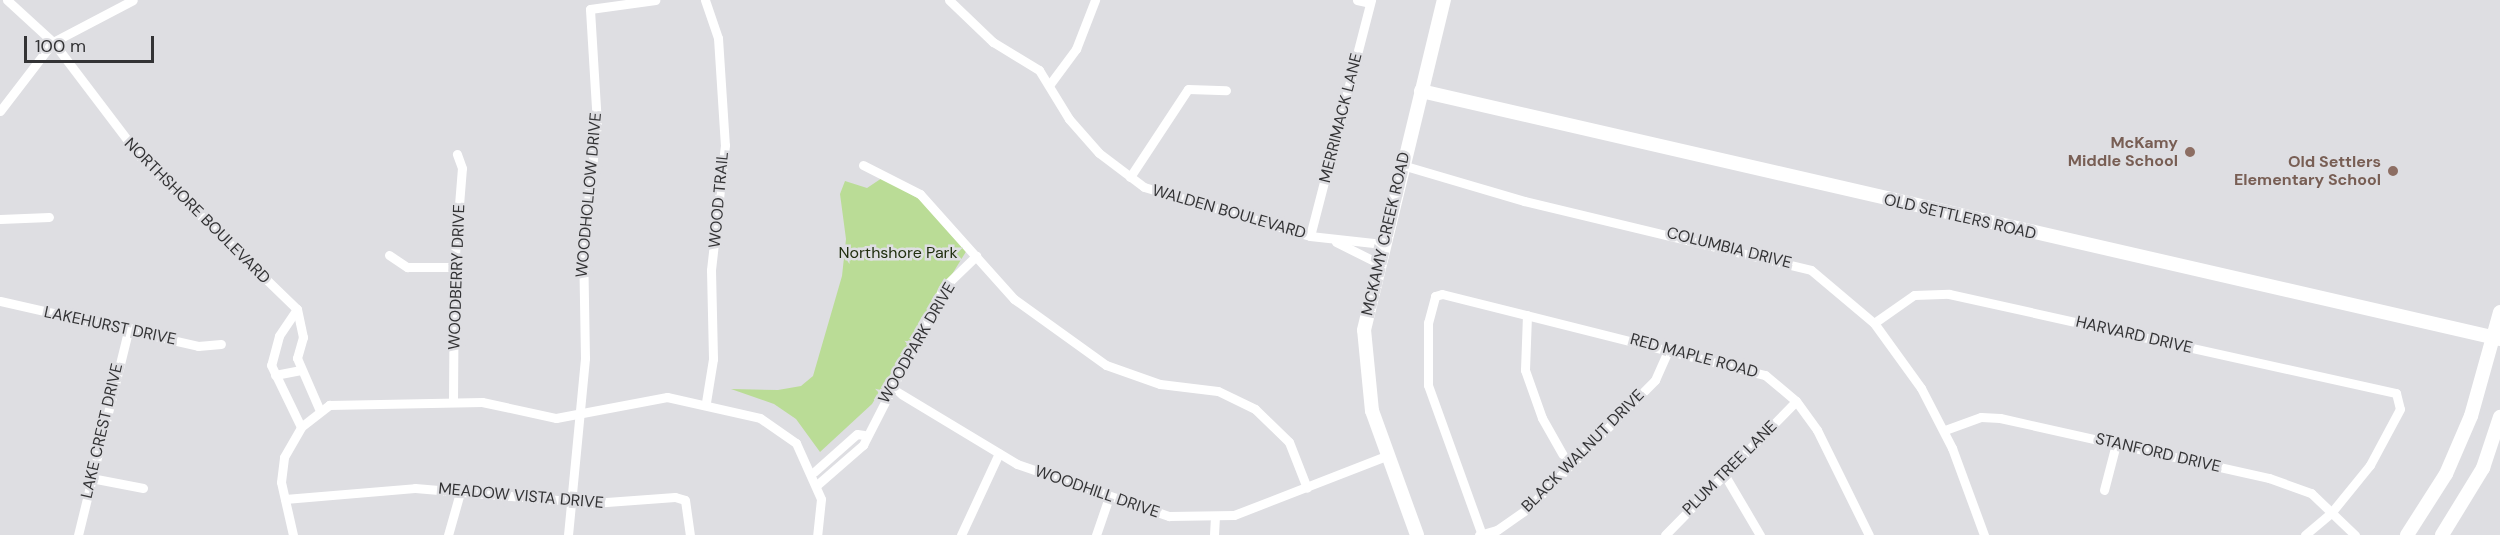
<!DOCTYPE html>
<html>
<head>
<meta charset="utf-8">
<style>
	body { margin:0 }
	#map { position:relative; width:2500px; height:535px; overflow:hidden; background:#dedee2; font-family:"DM Sans",sans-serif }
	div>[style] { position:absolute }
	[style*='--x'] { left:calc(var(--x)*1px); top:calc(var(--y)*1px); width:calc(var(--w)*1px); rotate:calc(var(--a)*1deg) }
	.green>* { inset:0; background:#badc96 }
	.street>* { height:9px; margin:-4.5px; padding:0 4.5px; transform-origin:4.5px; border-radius:4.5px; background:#fff }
	.secondary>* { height:14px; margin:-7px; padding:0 7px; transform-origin:7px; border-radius:7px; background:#fff }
	.dots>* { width:16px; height:16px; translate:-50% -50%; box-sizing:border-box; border:3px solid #dedee2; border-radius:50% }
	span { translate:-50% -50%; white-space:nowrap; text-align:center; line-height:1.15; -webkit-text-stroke:5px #dedee2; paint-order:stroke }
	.street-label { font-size:16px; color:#333335 }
	.education-label { font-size:16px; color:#785e54; font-weight:700 }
	.right { translate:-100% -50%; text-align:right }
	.park-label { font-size:16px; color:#212f0f }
	.scale { position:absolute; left:24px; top:36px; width:130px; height:27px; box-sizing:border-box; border:3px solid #333335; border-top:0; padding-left:8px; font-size:18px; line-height:21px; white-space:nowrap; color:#333335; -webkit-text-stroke:4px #dedee2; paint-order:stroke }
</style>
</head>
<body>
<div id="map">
	<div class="green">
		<div style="clip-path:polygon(882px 178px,921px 200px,967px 250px,872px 404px,820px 452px,796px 419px,774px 404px,731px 389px,778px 390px,801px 386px,813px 376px,842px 276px,846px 239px,840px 194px,845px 181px,867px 188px)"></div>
	</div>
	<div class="street">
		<div style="--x:7;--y:0;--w:62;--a:42.4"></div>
		<div style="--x:53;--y:42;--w:146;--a:52.8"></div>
		<div style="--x:141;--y:158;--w:217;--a:44.1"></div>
		<div style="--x:297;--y:309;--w:29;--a:78"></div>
		<div style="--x:303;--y:337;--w:22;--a:106"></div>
		<div style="--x:297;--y:358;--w:58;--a:66.5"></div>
		<div style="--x:705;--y:0;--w:40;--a:71.1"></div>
		<div style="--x:718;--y:38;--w:107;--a:86.3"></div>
		<div style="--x:725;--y:145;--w:126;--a:96.4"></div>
		<div style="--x:711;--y:270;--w:89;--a:88.7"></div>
		<div style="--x:713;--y:359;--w:44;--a:99.2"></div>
		<div style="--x:949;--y:0;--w:61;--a:43.7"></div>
		<div style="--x:993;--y:42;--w:54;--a:31.3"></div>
		<div style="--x:1039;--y:70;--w:57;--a:58.5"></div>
		<div style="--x:1069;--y:119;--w:45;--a:48.6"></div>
		<div style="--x:1099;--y:153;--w:56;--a:37.1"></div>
		<div style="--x:1144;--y:187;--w:173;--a:16.4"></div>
		<div style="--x:1310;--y:236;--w:73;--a:6.3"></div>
		<div style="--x:1357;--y:0;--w:13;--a:13"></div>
		<div style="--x:1050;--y:84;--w:44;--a:-53.4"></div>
		<div style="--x:1076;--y:49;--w:53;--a:-68.8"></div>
		<div style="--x:0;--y:111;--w:87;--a:-52.5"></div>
		<div style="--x:53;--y:42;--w:90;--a:-27.7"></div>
		<div style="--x:863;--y:165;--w:64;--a:27"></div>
		<div style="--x:920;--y:194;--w:141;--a:48.2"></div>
		<div style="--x:1014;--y:299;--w:113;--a:35.7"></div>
		<div style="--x:1106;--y:365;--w:57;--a:19.4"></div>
		<div style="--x:1160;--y:384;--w:58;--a:6.9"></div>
		<div style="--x:1218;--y:391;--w:41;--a:25.9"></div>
		<div style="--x:1255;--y:409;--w:47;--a:44.1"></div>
		<div style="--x:1289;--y:442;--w:49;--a:68.6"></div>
		<div style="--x:1402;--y:165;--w:127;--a:16.4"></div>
		<div style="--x:1524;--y:201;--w:295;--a:13.5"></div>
		<div style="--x:1811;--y:270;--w:82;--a:40.1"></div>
		<div style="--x:1874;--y:323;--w:80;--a:54.1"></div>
		<div style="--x:1921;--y:388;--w:68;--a:62.7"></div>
		<div style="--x:1952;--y:448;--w:93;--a:69.8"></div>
		<div style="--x:1130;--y:177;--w:105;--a:-56.6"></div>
		<div style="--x:1188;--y:89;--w:38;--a:2"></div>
		<div style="--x:0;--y:219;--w:49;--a:-2.3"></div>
		<div style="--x:1310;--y:236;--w:244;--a:-75.5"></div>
		<div style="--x:1336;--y:242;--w:47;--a:26.6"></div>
		<div style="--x:389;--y:255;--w:22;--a:34"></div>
		<div style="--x:407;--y:267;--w:47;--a:0"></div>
		<div style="--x:0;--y:301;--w:203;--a:12.8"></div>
		<div style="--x:198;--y:346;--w:23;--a:-5"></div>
		<div style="--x:297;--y:309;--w:32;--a:124"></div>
		<div style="--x:279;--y:336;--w:30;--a:105"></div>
		<div style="--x:271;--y:365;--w:69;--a:64.2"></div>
		<div style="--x:1527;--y:315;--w:55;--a:92.1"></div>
		<div style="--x:1525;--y:370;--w:51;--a:70.5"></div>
		<div style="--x:1542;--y:418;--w:53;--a:60.5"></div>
		<div style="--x:1874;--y:323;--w:49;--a:-35"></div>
		<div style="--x:1914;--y:295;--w:35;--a:-2"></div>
		<div style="--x:1949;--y:294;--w:458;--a:12.5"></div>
		<div style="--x:2396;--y:393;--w:16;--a:76"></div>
		<div style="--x:2400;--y:409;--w:64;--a:118.2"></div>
		<div style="--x:2370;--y:465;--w:62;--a:129.1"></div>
		<div style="--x:2331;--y:513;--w:34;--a:140"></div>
		<div style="--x:275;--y:375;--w:25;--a:-11"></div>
		<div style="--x:891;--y:388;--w:147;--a:31.1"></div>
		<div style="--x:1017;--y:464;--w:161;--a:18.9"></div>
		<div style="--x:1169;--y:516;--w:65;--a:-0.9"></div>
		<div style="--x:1234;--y:515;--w:163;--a:-21.2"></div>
		<div style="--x:453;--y:402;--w:135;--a:-89.6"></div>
		<div style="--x:454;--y:267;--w:99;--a:-85.4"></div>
		<div style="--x:462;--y:168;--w:15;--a:-110"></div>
		<div style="--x:1945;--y:430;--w:38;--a:-20"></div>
		<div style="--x:1981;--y:417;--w:19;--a:3"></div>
		<div style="--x:2000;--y:418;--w:276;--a:12.6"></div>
		<div style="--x:2269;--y:478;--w:45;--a:19.7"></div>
		<div style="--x:2311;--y:493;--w:61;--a:43.7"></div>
		<div style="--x:814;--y:472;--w:57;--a:-41.5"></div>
		<div style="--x:857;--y:434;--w:7;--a:8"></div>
		<div style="--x:1724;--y:474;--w:71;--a:59.5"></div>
		<div style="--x:91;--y:478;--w:53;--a:10.9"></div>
		<div style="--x:818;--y:484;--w:60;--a:-40.9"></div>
		<div style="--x:863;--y:445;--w:178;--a:-62.9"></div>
		<div style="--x:944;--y:287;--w:45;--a:-44.1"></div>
		<div style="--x:2104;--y:490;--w:48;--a:-75.4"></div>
		<div style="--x:285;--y:499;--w:130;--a:-4.8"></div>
		<div style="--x:415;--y:488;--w:179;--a:4.8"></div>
		<div style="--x:593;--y:503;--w:82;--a:-4.2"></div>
		<div style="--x:675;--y:497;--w:10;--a:17"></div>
		<div style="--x:685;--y:500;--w:35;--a:82"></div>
		<div style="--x:78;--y:535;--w:214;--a:-76.2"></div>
		<div style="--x:293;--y:535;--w:54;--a:-102.8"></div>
		<div style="--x:281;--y:482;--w:25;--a:-83"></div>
		<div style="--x:284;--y:457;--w:34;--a:-60"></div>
		<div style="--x:301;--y:427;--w:36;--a:-38"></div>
		<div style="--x:329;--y:405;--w:153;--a:-1.1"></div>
		<div style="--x:482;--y:402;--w:76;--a:12.2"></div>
		<div style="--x:556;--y:418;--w:113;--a:-10.7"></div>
		<div style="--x:667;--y:397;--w:95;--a:12.7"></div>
		<div style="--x:760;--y:418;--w:44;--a:34.8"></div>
		<div style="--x:796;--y:443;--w:61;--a:65.9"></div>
		<div style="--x:821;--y:499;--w:36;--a:96"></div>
		<div style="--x:448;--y:535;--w:48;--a:-74.2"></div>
		<div style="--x:568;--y:535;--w:178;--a:-84.5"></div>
		<div style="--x:585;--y:358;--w:113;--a:-91"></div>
		<div style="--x:583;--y:245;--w:122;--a:-83.4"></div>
		<div style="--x:597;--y:124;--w:115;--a:-93.5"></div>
		<div style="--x:590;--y:9;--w:66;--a:-7.9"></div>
		<div style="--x:961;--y:535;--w:90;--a:-65.1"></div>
		<div style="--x:1096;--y:535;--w:40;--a:-71.1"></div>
		<div style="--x:1214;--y:535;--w:18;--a:-87"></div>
		<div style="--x:1479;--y:535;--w:19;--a:-16"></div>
		<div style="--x:1497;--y:530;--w:37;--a:-35"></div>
		<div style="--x:1527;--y:509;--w:182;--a:-45.2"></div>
		<div style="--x:1655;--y:380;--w:35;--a:-66"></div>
		<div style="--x:1482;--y:535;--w:159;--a:-109.8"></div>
		<div style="--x:1428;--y:385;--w:62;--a:-90"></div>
		<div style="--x:1428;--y:323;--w:28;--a:-75"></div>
		<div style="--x:1435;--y:296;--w:7;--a:-16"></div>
		<div style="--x:1442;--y:294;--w:333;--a:14.1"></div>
		<div style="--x:1765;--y:375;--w:40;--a:40"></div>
		<div style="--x:1796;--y:401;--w:36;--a:54"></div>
		<div style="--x:1817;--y:430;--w:117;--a:63.7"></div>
		<div style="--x:1665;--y:535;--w:187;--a:-45.6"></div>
	</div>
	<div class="secondary">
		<div style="--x:1421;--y:91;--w:1107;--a:12.94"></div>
		<div style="--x:1417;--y:535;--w:132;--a:-109.9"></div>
		<div style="--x:1372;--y:411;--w:81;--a:-95.6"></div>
		<div style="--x:1364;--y:330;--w:340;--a:-76.4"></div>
		<div style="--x:2407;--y:535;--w:72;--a:-57.4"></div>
		<div style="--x:2446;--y:474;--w:63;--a:-66.7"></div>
		<div style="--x:2471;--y:416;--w:108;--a:-74.4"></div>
		<div style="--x:2442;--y:535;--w:79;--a:-58.5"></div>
		<div style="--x:2483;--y:468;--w:54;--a:-71.6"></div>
	</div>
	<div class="dots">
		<div style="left:2190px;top:152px;background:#8d6e63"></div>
		<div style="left:2393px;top:171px;background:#8d6e63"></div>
	</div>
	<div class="street-label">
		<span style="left:1341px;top:118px;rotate:-76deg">MERRIMACK LANE</span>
		<span style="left:589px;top:195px;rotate:-85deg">WOODHOLLOW DRIVE</span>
		<span style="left:719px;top:200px;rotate:-85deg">WOOD TRAIL</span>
		<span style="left:197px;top:211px;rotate:45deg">NORTHSHORE BOULEVARD</span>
		<span style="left:1229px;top:212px;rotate:16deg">WALDEN BOULEVARD</span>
		<span style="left:1960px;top:217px;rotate:13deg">OLD SETTLERS ROAD</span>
		<span style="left:1386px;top:234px;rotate:-77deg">MCKAMY CREEK ROAD</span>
		<span style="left:1729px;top:248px;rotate:14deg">COLUMBIA DRIVE</span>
		<span style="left:457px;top:277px;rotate:-88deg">WOODBERRY DRIVE</span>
		<span style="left:110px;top:326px;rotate:12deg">LAKEHURST DRIVE</span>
		<span style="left:2134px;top:335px;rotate:13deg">HARVARD DRIVE</span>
		<span style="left:917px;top:343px;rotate:-60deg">WOODPARK DRIVE</span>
		<span style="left:1694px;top:356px;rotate:15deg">RED MAPLE ROAD</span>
		<span style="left:102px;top:431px;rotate:-77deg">LAKE CREST DRIVE</span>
		<span style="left:1583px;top:451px;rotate:-45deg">BLACK WALNUT DRIVE</span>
		<span style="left:2158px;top:453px;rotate:13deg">STANFORD DRIVE</span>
		<span style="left:1730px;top:468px;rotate:-45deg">PLUM TREE LANE</span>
		<span style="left:1097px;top:492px;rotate:19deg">WOODHILL DRIVE</span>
		<span style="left:521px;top:496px;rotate:5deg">MEADOW VISTA DRIVE</span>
	</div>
	<div class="education-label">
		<span class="right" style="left:2178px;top:152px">McKamy<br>Middle School</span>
		<span class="right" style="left:2381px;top:171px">Old Settlers<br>Elementary School</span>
	</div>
	<div class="park-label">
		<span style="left:898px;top:253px">Northshore Park</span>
	</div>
	<div class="scale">100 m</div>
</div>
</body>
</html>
